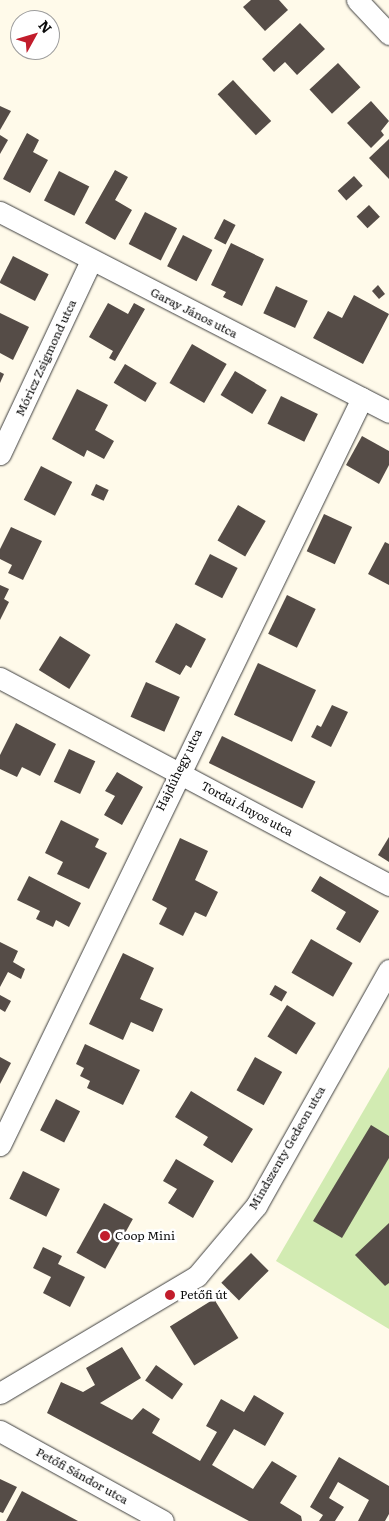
<!DOCTYPE html>
<html>
<head>
<meta charset="utf-8">
<style>
	body { margin:0 }
	#map { position:relative; width:389px; height:1521px; overflow:hidden; background:#fffaea; font-family:Literata,serif }
	div>[style] { position:absolute }
	[style*='--x'] { left:calc(var(--x)*1px); top:calc(var(--y)*1px); width:calc(var(--w)*1px); rotate:calc(var(--a)*1deg) }
	.green>* { inset:0; background:#d2ebb2 }
	.building>* { inset:0; background:#554c47; transform-origin:0 0 }
	.roads { filter:drop-shadow(0 0 1px #3e3e3e) drop-shadow(0 0 1px #3e3e3e) }
	.minor>* { height:21px; margin:-10.5px; padding:0 10.5px; transform-origin:10.5px; border-radius:10.5px; background:#fff }
	.dots>* { width:14px; height:14px; translate:-50% -50%; box-sizing:border-box; border:2px solid #fff; border-radius:50% }
	span { translate:-50% -50%; white-space:nowrap; text-align:center; line-height:1.15; -webkit-text-stroke:5px #fff; paint-order:stroke }
	.street-label { font-size:12px; color:#0b0b0b }
	.poi-label { font-size:12px; color:#0b0b0b }
	.left { translate:0 -50%; text-align:left }
	.north { position:absolute; left:10px; top:10px; width:50px; height:50px; box-sizing:border-box; background:#fff; border:1px solid #9d9d9d; border-radius:50%; rotate:51deg; font-size:14px; font-weight:700; line-height:20px; text-align:center; color:#0b0b0b }
	.north::after { content:''; display:block; margin:auto; width:18px; height:22px; background:#c21d2c; clip-path:polygon(50% 0,100% 100%,50% 72%,0 100%) }
</style>
</head>
<body>
<div id="map">
	<div class="green">
		<div style="clip-path:polygon(389px 1067px,389px 1329px,276px 1261px)"></div>
	</div>
	<div class="building">
		<div style="clip-path:polygon(251px 0,279px 0,288px 10px,265px 31px,243px 7px)"></div>
		<div style="clip-path:polygon(300px 23px,325px 49px,297px 75px,285px 62px,274px 72px,262px 59px)"></div>
		<div style="left:338px;top:63px;width:33px;height:39px;rotate:47deg"></div>
		<div style="left:233px;top:80px;width:56px;height:21px;rotate:47deg"></div>
		<div style="clip-path:polygon(371px 101px,389px 121px,381px 131px,384px 135px,371px 148px,347px 123px)"></div>
		<div style="clip-path:polygon(0 106px,11px 111px,0 130px)"></div>
		<div style="clip-path:polygon(27px 133px,39px 140px,33px 152px,48px 160px,30px 193px,3px 179px)"></div>
		<div style="clip-path:polygon(0 135px,8px 140px,0 154px)"></div>
		<div style="clip-path:polygon(389px 139px,389px 179px,369px 158px)"></div>
		<div style="clip-path:polygon(115px 170px,128px 177px,115px 200px,132px 210px,115px 240px,85px 223px)"></div>
		<div style="left:59px;top:171px;width:34px;height:33px;rotate:27deg"></div>
		<div style="left:354px;top:176px;width:13px;height:22px;rotate:48deg"></div>
		<div style="left:369px;top:205px;width:16px;height:17px;rotate:47deg"></div>
		<div style="left:145px;top:212px;width:36px;height:36px;rotate:27deg"></div>
		<div style="left:224px;top:219px;width:13px;height:22px;rotate:27deg"></div>
		<div style="left:183px;top:235px;width:33px;height:35px;rotate:27deg"></div>
		<div style="clip-path:polygon(231px 243px,264px 259px,242px 306px,223px 297px,226px 292px,211px 285px)"></div>
		<div style="left:13px;top:256px;width:40px;height:30px;rotate:27deg"></div>
		<div style="clip-path:polygon(378px 285px,385px 294px,379px 299px,372px 291px)"></div>
		<div style="left:276px;top:286px;width:35px;height:30px;rotate:25deg"></div>
		<div style="clip-path:polygon(354px 295px,389px 314px,363px 364px,313px 338px,328px 311px,342px 318px)"></div>
		<div style="clip-path:polygon(108px 303px,128px 314px,134px 303px,145px 309px,115px 361px,109px 358px,113px 351px,89px 337px)"></div>
		<div style="clip-path:polygon(0 313px,29px 327px,13px 360px,0 353px)"></div>
		<div style="left:192px;top:344px;width:40px;height:45px;rotate:30deg"></div>
		<div style="left:125px;top:364px;width:37px;height:22px;rotate:31deg"></div>
		<div style="left:235px;top:371px;width:37px;height:28px;rotate:31deg"></div>
		<div style="clip-path:polygon(0 372px,4px 374px,0 383px)"></div>
		<div style="clip-path:polygon(77px 389px,108px 405px,95px 430px,114px 441px,104px 459px,87px 450px,84px 457px,52px 439px)"></div>
		<div style="left:281px;top:396px;width:41px;height:31px;rotate:26deg"></div>
		<div style="clip-path:polygon(362px 436px,389px 451px,389px 465px,379px 484px,346px 465px)"></div>
		<div style="left:41px;top:466px;width:35px;height:38px;rotate:27deg"></div>
		<div style="left:96px;top:484px;width:14px;height:12px;rotate:25deg"></div>
		<div style="left:238px;top:505px;width:32px;height:41px;rotate:30deg"></div>
		<div style="left:324px;top:514px;width:31px;height:41px;rotate:25deg"></div>
		<div style="clip-path:polygon(11px 527px,42px 541px,23px 580px,8px 573px,12px 565px,0 559px,0 549px)"></div>
		<div style="clip-path:polygon(385px 542px,389px 544px,389px 585px,368px 574px)"></div>
		<div style="left:210px;top:554px;width:31px;height:34px;rotate:27deg"></div>
		<div style="clip-path:polygon(0 585px,9px 589px,4px 599px,9px 602px,0 620px)"></div>
		<div style="left:287px;top:595px;width:32px;height:43px;rotate:26deg"></div>
		<div style="clip-path:polygon(176px 623px,206px 639px,191px 668px,186px 665px,180px 675px,155px 662px)"></div>
		<div style="left:60px;top:636px;width:36px;height:40px;rotate:32deg"></div>
		<div style="left:258px;top:663px;width:64px;height:57px;rotate:25deg"></div>
		<div style="left:146px;top:682px;width:37px;height:38px;rotate:24deg"></div>
		<div style="clip-path:polygon(332px 705px,348px 712px,331px 747px,311px 737px,317px 725px,321px 727px)"></div>
		<div style="clip-path:polygon(16px 723px,56px 744px,40px 776px,22px 767px,17px 777px,0 769px,0 755px)"></div>
		<div style="left:222px;top:736px;width:104px;height:30px;rotate:26deg"></div>
		<div style="left:69px;top:749px;width:29px;height:36px;rotate:25deg"></div>
		<div style="clip-path:polygon(117px 772px,143px 787px,122px 825px,104px 815px,115px 796px,105px 791px)"></div>
		<div style="clip-path:polygon(61px 820px,99px 839px,95px 847px,107px 853px,89px 889px,57px 874px,63px 862px,45px 853px)"></div>
		<div style="clip-path:polygon(389px 837px,389px 862px,378px 855px)"></div>
		<div style="clip-path:polygon(180px 838px,208px 851px,195px 880px,218px 892px,206px 917px,195px 912px,183px 936px,159px 924px,167px 908px,152px 900px)"></div>
		<div style="clip-path:polygon(29px 876px,81px 903px,69px 927px,56px 920px,53px 927px,36px 919px,40px 911px,17px 900px)"></div>
		<div style="clip-path:polygon(320px 876px,379px 911px,360px 943px,336px 929px,346px 912px,311px 891px)"></div>
		<div style="left:311px;top:939px;width:48px;height:39px;rotate:30deg"></div>
		<div style="clip-path:polygon(0 942px,18px 951px,13px 962px,25px 969px,21px 979px,8px 972px,0 987px)"></div>
		<div style="clip-path:polygon(123px 953px,154px 968px,140px 999px,163px 1009px,153px 1032px,131px 1022px,123px 1040px,89px 1024px)"></div>
		<div style="left:275px;top:985px;width:14px;height:11px;rotate:30deg"></div>
		<div style="clip-path:polygon(0 995px,11px 1001px,5px 1012px,0 1009px)"></div>
		<div style="left:287px;top:1005px;width:34px;height:37px;rotate:32deg"></div>
		<div style="clip-path:polygon(85px 1044px,140px 1070px,123px 1105px,87px 1088px,90px 1081px,80px 1076px,84px 1068px,76px 1064px)"></div>
		<div style="clip-path:polygon(0 1057px,11px 1063px,0 1084px)"></div>
		<div style="left:255px;top:1057px;width:31px;height:38px;rotate:29deg"></div>
		<div style="clip-path:polygon(191px 1091px,253px 1129px,232px 1163px,203px 1145px,208px 1137px,175px 1117px)"></div>
		<div style="left:56px;top:1099px;width:27px;height:35px;rotate:27deg"></div>
		<div style="clip-path:polygon(371px 1125px,389px 1136px,389px 1158px,342px 1238px,313px 1221px)"></div>
		<div style="clip-path:polygon(176px 1159px,214px 1181px,193px 1218px,168px 1203px,177px 1189px,163px 1181px)"></div>
		<div style="left:23px;top:1171px;width:41px;height:31px;rotate:26deg"></div>
		<div style="left:104px;top:1203px;width:33px;height:57px;rotate:29deg"></div>
		<div style="clip-path:polygon(389px 1223px,389px 1283px,385px 1286px,355px 1255px)"></div>
		<div style="clip-path:polygon(43px 1247px,62px 1256px,58px 1264px,85px 1277px,70px 1307px,43px 1293px,51px 1277px,33px 1268px)"></div>
		<div style="left:251px;top:1253px;width:25px;height:42px;rotate:45deg"></div>
		<div style="left:214px;top:1299px;width:46px;height:52px;rotate:58deg"></div>
		<div style="clip-path:polygon(122px 1347px,141px 1378px,100px 1403px,132px 1420px,143px 1408px,160px 1419px,152px 1433px,200px 1461px,217px 1432px,206px 1426px,221px 1399px,244px 1412px,254px 1395px,284px 1413px,265px 1446px,234px 1429px,212px 1465px,253px 1489px,272px 1461px,297px 1476px,280px 1503px,301px 1516px,302px 1521px,249px 1521px,47px 1413px,61px 1382px,83px 1392px,95px 1385px,86px 1368px)"></div>
		<div style="left:156px;top:1365px;width:33px;height:19px;rotate:35deg"></div>
		<div style="clip-path:polygon(339px 1457px,389px 1486px,389px 1514px,385px 1521px,358px 1521px,369px 1500px,338px 1482px,329px 1498px,344px 1507px,335px 1521px,319px 1521px,323px 1515px,310px 1507px)"></div>
		<div style="clip-path:polygon(0 1479px,17px 1487px,3px 1513px,0 1512px)"></div>
		<div style="clip-path:polygon(22px 1491px,65px 1514px,78px 1521px,6px 1521px)"></div>
	</div>
	<div class="roads">
		<div class="minor">
			<div style="--x:357;--y:0;--w:47;--a:46.7"></div>
			<div style="--x:0;--y:212;--w:437;--a:27.2"></div>
			<div style="--x:0;--y:454;--w:213;--a:-64.8"></div>
			<div style="--x:0;--y:678;--w:441;--a:28"></div>
			<div style="--x:0;--y:1145;--w:830;--a:-64.14"></div>
			<div style="--x:0;--y:1393;--w:229;--a:-30.7"></div>
			<div style="--x:197;--y:1276;--w:92;--a:-49.9"></div>
			<div style="--x:256;--y:1206;--w:271;--a:-60.6"></div>
			<div style="--x:0;--y:1431;--w:186;--a:28.9"></div>
		</div>
	</div>
	<div class="dots">
		<div style="left:105px;top:1236px;background:#c21d2c"></div>
		<div style="left:170px;top:1295px;background:#c21d2c"></div>
	</div>
	<div class="street-label">
		<span style="left:194px;top:313px;rotate:27deg">Garay János utca</span>
		<span style="left:46px;top:358px;rotate:-65deg">Móricz Zsigmond utca</span>
		<span style="left:179px;top:770px;rotate:-64deg">Hajdúhegy utca</span>
		<span style="left:247px;top:809px;rotate:28deg">Tordai Ányos utca</span>
		<span style="left:287px;top:1148px;rotate:-60deg">Mindszenty Gedeon utca</span>
		<span style="left:82px;top:1476px;rotate:29deg">Petőfi Sándor utca</span>
	</div>
	<div class="poi-label">
		<span class="left" style="left:115px;top:1236px">Coop Mini</span>
		<span class="left" style="left:180px;top:1295px">Petőfi út</span>
	</div>
	<div class="north">N</div>
</div>
</body>
</html>
